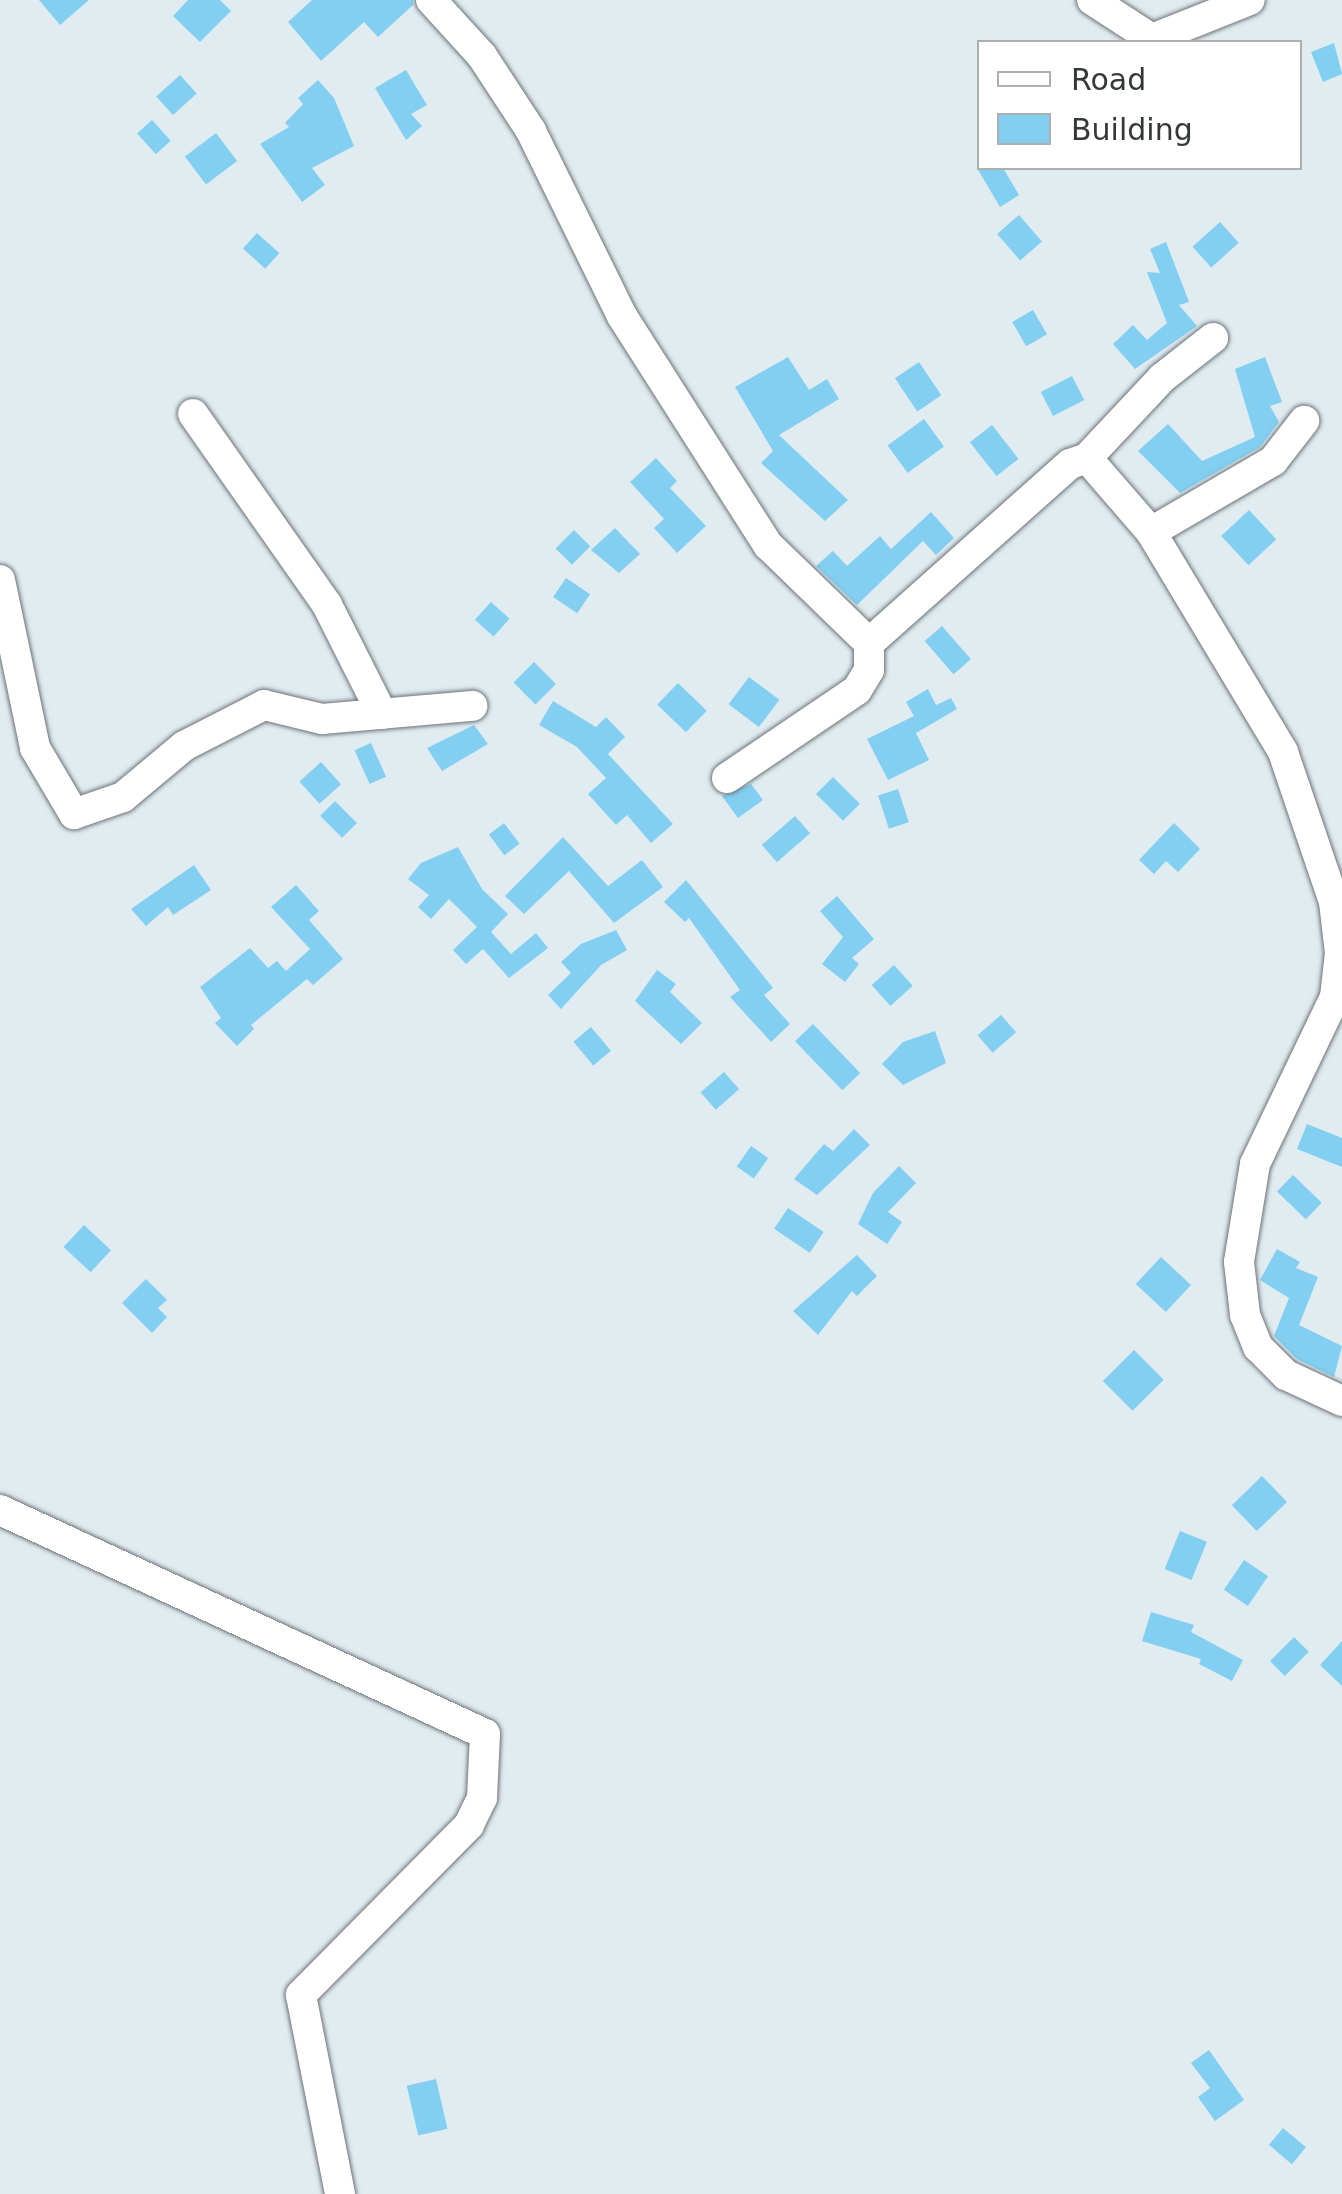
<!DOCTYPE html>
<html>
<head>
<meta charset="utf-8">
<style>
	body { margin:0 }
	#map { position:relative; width:1342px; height:2194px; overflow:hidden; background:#e1ecf1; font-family:"DejaVu Sans",sans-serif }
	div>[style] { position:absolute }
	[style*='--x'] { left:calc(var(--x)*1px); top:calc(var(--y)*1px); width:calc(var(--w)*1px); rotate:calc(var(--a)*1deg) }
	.building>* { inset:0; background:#82cff2; transform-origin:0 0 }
	.roads { filter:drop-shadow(0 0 2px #6a7378) drop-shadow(0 0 2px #6a7378) }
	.minor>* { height:30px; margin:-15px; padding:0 15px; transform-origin:15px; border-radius:15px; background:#fff }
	span { translate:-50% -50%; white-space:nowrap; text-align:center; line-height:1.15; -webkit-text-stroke:10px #fff; paint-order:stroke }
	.legend { position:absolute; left:977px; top:40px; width:325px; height:130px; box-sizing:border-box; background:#fff; border:2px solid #aeafb0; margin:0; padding:12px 18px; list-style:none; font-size:30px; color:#34383a }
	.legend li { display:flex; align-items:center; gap:20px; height:50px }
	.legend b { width:50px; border:2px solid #aeafb0 }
</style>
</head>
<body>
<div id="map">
	<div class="building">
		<div style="clip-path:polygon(39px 0,89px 0,60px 25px)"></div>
		<div style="clip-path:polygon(188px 0,220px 0,231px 11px,200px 42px,173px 16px)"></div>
		<div style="clip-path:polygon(312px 0,413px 0,413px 5px,378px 37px,364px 22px,321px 61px,288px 22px)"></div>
		<div style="clip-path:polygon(1334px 43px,1342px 74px,1323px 82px,1311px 52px)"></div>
		<div style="clip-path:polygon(406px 70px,427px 105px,411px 114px,422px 126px,406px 140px,375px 88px)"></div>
		<div style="left:180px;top:75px;width:25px;height:32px;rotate:48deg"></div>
		<div style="clip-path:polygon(318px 80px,334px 98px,354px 146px,312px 168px,325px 185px,302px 202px,260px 144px,289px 127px,285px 123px,303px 104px,298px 98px)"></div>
		<div style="left:152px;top:120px;width:28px;height:20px;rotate:48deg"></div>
		<div style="left:216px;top:133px;width:35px;height:39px;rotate:53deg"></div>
		<div style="clip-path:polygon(977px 168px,1003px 168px,1019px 195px,1000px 207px)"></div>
		<div style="left:1019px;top:215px;width:35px;height:29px;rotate:49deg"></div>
		<div style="left:1220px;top:222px;width:28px;height:37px;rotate:48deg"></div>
		<div style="left:257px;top:233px;width:30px;height:21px;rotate:42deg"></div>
		<div style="clip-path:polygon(1166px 242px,1189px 302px,1179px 305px,1197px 326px,1135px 369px,1113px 344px,1133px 325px,1147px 340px,1167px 323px,1147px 272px,1160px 273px,1150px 249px)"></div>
		<div style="left:1033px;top:310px;width:28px;height:24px;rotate:60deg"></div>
		<div style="clip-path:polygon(788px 357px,809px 390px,827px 379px,839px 399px,779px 435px,848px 500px,825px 521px,761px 463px,773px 451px,735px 387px)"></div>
		<div style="clip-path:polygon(1265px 357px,1282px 402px,1270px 406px,1279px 422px,1260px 447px,1180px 493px,1138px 451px,1168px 424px,1202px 461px,1255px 437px,1235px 369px)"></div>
		<div style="left:919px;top:362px;width:40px;height:29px;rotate:56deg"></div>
		<div style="left:1072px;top:376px;width:27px;height:35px;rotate:63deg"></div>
		<div style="left:924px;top:419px;width:34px;height:45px;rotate:54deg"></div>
		<div style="left:992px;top:425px;width:43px;height:28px;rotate:52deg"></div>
		<div style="clip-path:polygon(656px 458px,677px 481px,670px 488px,706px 526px,677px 553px,654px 528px,664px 519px,630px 482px)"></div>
		<div style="left:1249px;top:510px;width:40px;height:38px;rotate:47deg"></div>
		<div style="clip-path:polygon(931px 512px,954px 538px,936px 555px,923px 541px,857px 605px,816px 566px,833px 551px,847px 566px,880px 536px,891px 549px)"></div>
		<div style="clip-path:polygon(615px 528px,640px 554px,619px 573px,591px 550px)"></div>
		<div style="left:574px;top:530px;width:23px;height:26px;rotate:45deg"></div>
		<div style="left:566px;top:578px;width:29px;height:23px;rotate:34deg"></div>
		<div style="left:491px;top:602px;width:25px;height:24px;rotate:42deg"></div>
		<div style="left:942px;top:626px;width:44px;height:23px;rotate:49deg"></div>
		<div style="left:534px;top:662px;width:31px;height:29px;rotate:45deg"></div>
		<div style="left:749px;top:677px;width:38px;height:34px;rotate:37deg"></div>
		<div style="left:678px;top:683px;width:40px;height:30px;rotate:44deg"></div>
		<div style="clip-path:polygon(928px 689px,936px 705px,951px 698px,957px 709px,916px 733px,929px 760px,888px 780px,867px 739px,914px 716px,906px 702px)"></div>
		<div style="clip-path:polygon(553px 701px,596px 727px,606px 717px,625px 737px,608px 754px,673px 824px,651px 843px,627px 815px,616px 825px,588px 794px,606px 778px,577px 747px,539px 725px)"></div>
		<div style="clip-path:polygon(474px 725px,488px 744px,442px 771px,427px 748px)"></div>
		<div style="left:371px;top:743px;width:37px;height:18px;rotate:66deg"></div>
		<div style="left:321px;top:762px;width:30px;height:29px;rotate:48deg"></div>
		<div style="left:833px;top:777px;width:38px;height:24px;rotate:45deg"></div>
		<div style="clip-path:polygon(751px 784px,763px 800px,738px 818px,722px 796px)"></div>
		<div style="left:898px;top:789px;width:35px;height:21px;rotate:72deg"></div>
		<div style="left:335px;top:801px;width:31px;height:21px;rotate:45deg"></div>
		<div style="left:795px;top:816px;width:23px;height:44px;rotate:49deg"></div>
		<div style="left:504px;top:823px;width:26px;height:19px;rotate:53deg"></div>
		<div style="clip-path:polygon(1174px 823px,1200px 849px,1178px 872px,1166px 861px,1154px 874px,1139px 860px)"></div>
		<div style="clip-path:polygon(563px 837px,608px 886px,642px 860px,663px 887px,614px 923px,569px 871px,524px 914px,505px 896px)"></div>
		<div style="clip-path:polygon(458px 847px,482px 889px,508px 914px,491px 932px,511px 954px,536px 933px,548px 948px,509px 978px,483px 949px,466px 964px,453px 950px,477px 927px,449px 899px,431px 919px,418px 907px,429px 895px,408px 879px,421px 863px)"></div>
		<div style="clip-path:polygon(194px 865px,211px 890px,173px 915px,168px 907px,146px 926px,131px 909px)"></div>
		<div style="clip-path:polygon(686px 880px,773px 988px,764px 995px,790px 1024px,771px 1042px,730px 997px,740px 990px,689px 918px,685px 922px,664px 902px)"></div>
		<div style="clip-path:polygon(296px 885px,319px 911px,309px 920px,343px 959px,313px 985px,307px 979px,251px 1025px,254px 1029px,237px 1046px,215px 1023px,221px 1018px,200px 987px,250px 948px,268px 968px,277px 961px,286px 971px,310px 949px,271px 907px)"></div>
		<div style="clip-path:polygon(837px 896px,874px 939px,852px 958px,859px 964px,845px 982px,822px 964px,843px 937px,820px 911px)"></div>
		<div style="clip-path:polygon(616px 930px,627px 950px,601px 965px,561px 1009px,548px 995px,571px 973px,561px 962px,581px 944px)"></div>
		<div style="left:894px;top:965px;width:28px;height:30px;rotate:48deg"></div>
		<div style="clip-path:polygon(657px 970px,676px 984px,670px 992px,702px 1023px,681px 1044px,635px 1001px)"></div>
		<div style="left:1001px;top:1015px;width:23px;height:31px;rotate:49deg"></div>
		<div style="left:813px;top:1024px;width:68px;height:25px;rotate:46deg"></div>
		<div style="left:591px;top:1027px;width:31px;height:23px;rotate:50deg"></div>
		<div style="clip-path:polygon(935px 1031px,946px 1063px,903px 1085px,882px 1064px,903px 1042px)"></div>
		<div style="left:724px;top:1072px;width:23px;height:31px;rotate:49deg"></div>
		<div style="clip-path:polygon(1307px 1124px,1342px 1138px,1342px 1167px,1297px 1149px)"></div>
		<div style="clip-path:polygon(854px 1129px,870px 1145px,817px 1195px,794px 1179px,824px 1144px,833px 1151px)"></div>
		<div style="left:751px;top:1146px;width:21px;height:25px;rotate:35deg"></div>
		<div style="clip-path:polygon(899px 1166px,916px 1183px,888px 1212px,902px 1222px,887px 1244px,858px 1224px,873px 1193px)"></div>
		<div style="left:1293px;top:1175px;width:40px;height:23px;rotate:44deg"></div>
		<div style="left:788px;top:1208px;width:43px;height:25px;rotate:34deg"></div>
		<div style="left:84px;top:1225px;width:37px;height:30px;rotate:43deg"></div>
		<div style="clip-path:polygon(1277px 1249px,1300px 1262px,1296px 1268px,1318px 1277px,1299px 1325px,1342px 1346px,1334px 1377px,1297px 1359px,1274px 1336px,1289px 1298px,1260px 1280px)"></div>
		<div style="clip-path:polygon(857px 1255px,877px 1276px,857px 1296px,852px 1291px,818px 1335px,793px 1311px)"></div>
		<div style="left:1161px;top:1257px;width:41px;height:37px;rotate:43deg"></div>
		<div style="clip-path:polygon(146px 1279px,167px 1300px,158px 1308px,167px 1317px,152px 1333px,122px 1303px)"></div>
		<div style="left:1134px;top:1350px;width:42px;height:44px;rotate:45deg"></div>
		<div style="left:1262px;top:1476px;width:36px;height:42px;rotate:46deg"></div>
		<div style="left:1180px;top:1531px;width:29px;height:41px;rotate:22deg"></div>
		<div style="left:1244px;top:1560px;width:29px;height:36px;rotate:34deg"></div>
		<div style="clip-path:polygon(1151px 1612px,1194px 1625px,1191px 1632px,1243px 1660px,1232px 1681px,1199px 1664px,1201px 1659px,1142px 1641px)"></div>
		<div style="left:1294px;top:1637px;width:21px;height:34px;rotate:45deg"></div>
		<div style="clip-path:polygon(1342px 1641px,1342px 1686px,1320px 1665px)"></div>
		<div style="clip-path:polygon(1209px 2050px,1244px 2100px,1215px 2121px,1198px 2097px,1210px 2088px,1191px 2063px)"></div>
		<div style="left:436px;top:2079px;width:51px;height:30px;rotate:77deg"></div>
		<div style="left:1283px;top:2128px;width:30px;height:22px;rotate:40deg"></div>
	</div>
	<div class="roads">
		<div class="minor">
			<div style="--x:431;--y:0;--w:76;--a:47.7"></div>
			<div style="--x:482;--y:56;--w:90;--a:56.8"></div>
			<div style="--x:531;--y:131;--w:206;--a:63.8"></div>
			<div style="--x:622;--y:316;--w:272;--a:57.5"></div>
			<div style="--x:768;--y:545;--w:141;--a:44.1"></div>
			<div style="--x:869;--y:643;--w:27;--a:90"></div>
			<div style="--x:869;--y:670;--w:23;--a:121"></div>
			<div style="--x:857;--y:690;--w:157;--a:145.9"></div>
			<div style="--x:1092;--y:0;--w:72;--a:33"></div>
			<div style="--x:1152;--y:39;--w:105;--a:-21.7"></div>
			<div style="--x:193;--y:414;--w:233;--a:54.9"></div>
			<div style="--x:327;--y:605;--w:122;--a:63.2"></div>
			<div style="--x:1087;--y:458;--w:98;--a:49.1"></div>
			<div style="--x:1151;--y:532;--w:257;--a:59"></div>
			<div style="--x:1283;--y:752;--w:158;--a:71.2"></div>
			<div style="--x:1334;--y:902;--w:51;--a:83.3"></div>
			<div style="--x:1340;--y:953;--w:44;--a:96.5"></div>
			<div style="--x:1335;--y:997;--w:185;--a:115.6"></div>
			<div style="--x:1255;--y:1164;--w:99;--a:99.3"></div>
			<div style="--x:1239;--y:1262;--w:53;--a:83.5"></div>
			<div style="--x:1245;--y:1315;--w:35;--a:68"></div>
			<div style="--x:1258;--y:1347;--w:40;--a:45"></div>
			<div style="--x:1286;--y:1375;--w:62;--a:24.9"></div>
			<div style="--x:1151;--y:532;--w:141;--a:-30.2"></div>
			<div style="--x:1273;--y:461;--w:51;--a:-52.2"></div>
			<div style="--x:0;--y:580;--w:172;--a:78.2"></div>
			<div style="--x:35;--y:748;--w:77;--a:59.4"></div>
			<div style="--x:74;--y:814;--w:52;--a:-19.1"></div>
			<div style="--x:123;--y:797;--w:80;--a:-39.9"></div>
			<div style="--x:184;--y:746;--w:90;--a:-27.1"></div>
			<div style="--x:264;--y:705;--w:60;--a:13.6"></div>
			<div style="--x:322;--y:719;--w:151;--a:-5"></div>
			<div style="--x:869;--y:643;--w:269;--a:-41.7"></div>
			<div style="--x:1070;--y:464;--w:18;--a:-19"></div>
			<div style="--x:1087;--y:458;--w:110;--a:-46.8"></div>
			<div style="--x:1162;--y:378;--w:65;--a:-38.1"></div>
			<div style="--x:0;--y:1510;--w:534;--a:24.79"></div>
			<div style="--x:485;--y:1734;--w:64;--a:92.7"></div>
			<div style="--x:482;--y:1798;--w:30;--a:116"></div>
			<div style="--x:469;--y:1825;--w:239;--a:134.7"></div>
			<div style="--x:301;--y:1995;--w:203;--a:78.9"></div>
		</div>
	</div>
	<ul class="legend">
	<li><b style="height:12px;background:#fff"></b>Road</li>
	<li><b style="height:28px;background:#82cff2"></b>Building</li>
	</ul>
</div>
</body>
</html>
